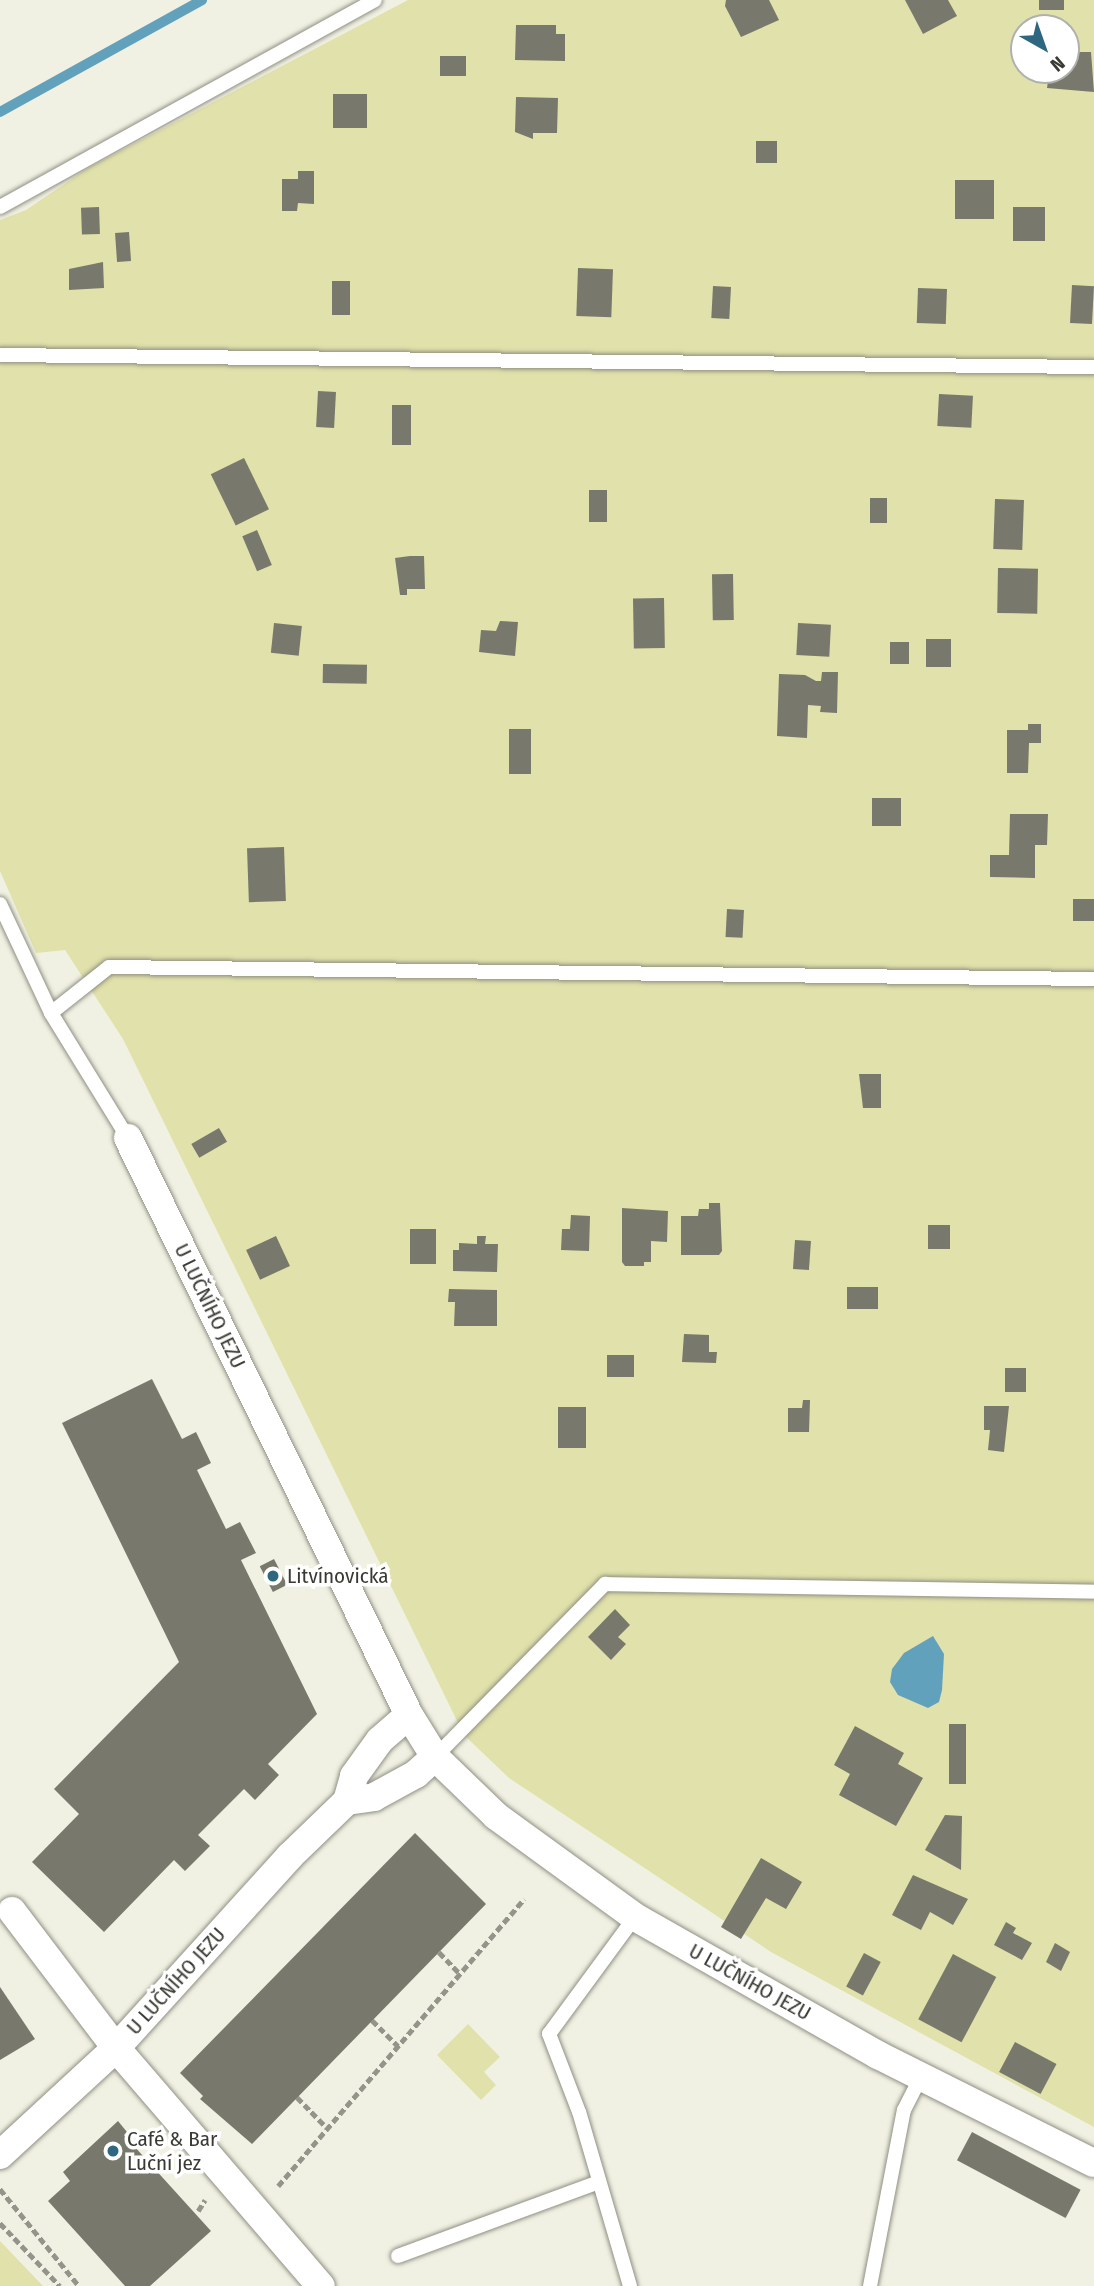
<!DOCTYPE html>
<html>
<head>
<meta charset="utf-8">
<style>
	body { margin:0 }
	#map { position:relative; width:1094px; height:2286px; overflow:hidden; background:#f1f1e3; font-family:"Fira Sans Condensed",sans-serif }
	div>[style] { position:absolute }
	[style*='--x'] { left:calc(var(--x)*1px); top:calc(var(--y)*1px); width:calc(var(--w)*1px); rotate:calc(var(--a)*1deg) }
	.green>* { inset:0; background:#e1e1ab }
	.water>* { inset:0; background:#62a1bc }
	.stream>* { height:10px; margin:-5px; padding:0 5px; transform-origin:5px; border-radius:5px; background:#62a1bc }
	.building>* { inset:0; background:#78786c; transform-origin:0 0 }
	.path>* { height:4.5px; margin-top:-2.25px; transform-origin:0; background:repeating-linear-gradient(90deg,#94948b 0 7px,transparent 0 10.5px) }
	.roads { filter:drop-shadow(0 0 2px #8f8f83) drop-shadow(0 0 2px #8f8f83) }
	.service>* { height:14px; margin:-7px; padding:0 7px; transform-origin:7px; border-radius:7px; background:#fff }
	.minor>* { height:28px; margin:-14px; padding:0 14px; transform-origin:14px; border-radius:14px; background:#fff }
	.dots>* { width:19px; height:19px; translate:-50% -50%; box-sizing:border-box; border:4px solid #fff; border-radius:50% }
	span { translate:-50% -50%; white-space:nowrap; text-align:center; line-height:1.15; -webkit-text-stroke:7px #fff; paint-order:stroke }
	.street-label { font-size:21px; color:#3a3a35 }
	.poi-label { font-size:21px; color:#3a3a35 }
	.left { translate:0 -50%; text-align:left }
	.north { position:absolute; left:1010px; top:14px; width:70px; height:70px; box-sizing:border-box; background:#fff; border:2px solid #b0b0ae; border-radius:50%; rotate:140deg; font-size:19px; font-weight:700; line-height:28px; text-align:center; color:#3a3a35 }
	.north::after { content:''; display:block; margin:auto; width:24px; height:32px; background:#2d6880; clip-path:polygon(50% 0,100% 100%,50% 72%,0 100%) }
</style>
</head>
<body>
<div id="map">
	<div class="green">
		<div style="clip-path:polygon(evenodd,408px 0,1094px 0,1094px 2127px,771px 1952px,509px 1778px,464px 1735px,123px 1039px,65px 950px,36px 953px,0 871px,0 220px,26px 210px,88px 168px,408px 0,1024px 28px,1066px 28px,1066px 70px,1024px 70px,1024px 28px)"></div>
		<div style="clip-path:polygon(468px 2024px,500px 2057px,484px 2072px,496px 2085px,481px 2100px,437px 2055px)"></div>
		<div style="clip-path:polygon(0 2241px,43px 2286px,0 2286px)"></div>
	</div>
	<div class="water">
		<div style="clip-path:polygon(933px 1636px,944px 1654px,942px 1690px,939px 1702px,928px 1708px,898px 1695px,890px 1682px,892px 1669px,904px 1653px)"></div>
	</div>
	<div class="stream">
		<div style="--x:0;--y:112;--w:231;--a:-29"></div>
	</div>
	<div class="building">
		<div style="clip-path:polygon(726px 0,769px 0,779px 20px,741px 37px,725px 6px)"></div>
		<div style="clip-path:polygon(905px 0,948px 0,957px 16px,923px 34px)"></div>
		<div style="left:1039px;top:0;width:25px;height:10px"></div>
		<div style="clip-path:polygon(516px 25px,556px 25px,556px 34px,565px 34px,565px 61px,515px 60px)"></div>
		<div style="clip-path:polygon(1066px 52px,1091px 52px,1094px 92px,1047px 88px,1048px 81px,1055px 82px,1056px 70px,1066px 70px)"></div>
		<div style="left:440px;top:56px;width:26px;height:20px"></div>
		<div style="left:333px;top:94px;width:34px;height:34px"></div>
		<div style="clip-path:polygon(516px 97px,558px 98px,557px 133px,533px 133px,533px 139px,515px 132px)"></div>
		<div style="left:777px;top:141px;width:22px;height:21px;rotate:90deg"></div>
		<div style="clip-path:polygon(298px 171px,314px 171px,314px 204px,298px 203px,297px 211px,282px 211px,282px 179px,298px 179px)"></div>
		<div style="left:955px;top:180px;width:39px;height:39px"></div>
		<div style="left:99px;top:207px;width:27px;height:18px;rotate:88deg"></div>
		<div style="left:1013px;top:207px;width:32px;height:34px"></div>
		<div style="left:129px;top:232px;width:29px;height:14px;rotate:86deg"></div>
		<div style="clip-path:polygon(103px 262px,104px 288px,69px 290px,69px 269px)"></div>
		<div style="left:578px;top:268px;width:35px;height:48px;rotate:2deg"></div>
		<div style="left:332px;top:281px;width:18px;height:34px"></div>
		<div style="left:1072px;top:285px;width:22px;height:38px;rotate:3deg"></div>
		<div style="left:713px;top:286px;width:18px;height:32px;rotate:3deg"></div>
		<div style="left:918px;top:288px;width:29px;height:35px;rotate:2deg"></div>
		<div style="left:318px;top:391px;width:18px;height:36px;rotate:3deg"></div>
		<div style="left:939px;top:394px;width:34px;height:32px;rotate:3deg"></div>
		<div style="left:392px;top:405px;width:19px;height:40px"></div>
		<div style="left:244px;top:458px;width:57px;height:37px;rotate:64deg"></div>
		<div style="left:589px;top:490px;width:18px;height:32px"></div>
		<div style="left:870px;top:498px;width:17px;height:25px"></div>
		<div style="left:995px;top:499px;width:29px;height:50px;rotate:2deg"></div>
		<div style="left:257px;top:530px;width:38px;height:16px;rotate:67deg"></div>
		<div style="clip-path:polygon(410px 556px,424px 556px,425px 589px,407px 589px,407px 595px,400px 595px,395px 558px)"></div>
		<div style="left:998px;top:568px;width:40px;height:45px;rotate:1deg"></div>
		<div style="left:733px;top:574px;width:46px;height:21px;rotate:89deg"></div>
		<div style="left:664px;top:598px;width:50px;height:31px;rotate:89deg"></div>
		<div style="clip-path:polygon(500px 621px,518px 622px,515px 656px,479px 652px,481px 630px,496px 631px)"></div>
		<div style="left:274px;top:623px;width:28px;height:30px;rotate:6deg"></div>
		<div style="left:798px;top:623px;width:33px;height:32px;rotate:3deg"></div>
		<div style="left:926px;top:639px;width:25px;height:28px"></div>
		<div style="left:890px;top:642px;width:19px;height:22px"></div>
		<div style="left:323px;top:664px;width:44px;height:19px;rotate:1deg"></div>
		<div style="clip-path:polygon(822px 672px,838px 672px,837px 713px,820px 712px,821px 706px,808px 705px,807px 738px,777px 736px,779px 674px,805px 675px,816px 681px,821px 681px)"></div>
		<div style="clip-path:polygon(1028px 724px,1041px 724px,1041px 743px,1029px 743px,1028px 773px,1007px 773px,1007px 730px,1028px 730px)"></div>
		<div style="left:509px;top:729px;width:22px;height:45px"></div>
		<div style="left:872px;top:798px;width:29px;height:28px"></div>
		<div style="clip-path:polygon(1010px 814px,1048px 814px,1047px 845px,1035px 845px,1035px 878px,990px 877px,990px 855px,1009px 855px)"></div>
		<div style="left:284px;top:847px;width:54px;height:37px;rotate:88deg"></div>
		<div style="left:1094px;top:899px;width:22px;height:21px;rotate:90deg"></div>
		<div style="left:727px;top:909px;width:17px;height:28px;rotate:3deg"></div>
		<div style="clip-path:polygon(859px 1074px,881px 1074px,881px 1108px,863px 1108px)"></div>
		<div style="left:219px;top:1128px;width:16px;height:32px;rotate:60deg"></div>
		<div style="clip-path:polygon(709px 1203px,720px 1203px,722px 1251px,719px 1255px,681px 1255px,681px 1216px,698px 1216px,699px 1209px,709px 1209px)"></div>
		<div style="clip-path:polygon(622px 1208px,668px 1211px,667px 1242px,651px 1241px,651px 1262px,644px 1262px,644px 1266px,625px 1266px,622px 1262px)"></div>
		<div style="clip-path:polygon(571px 1215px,590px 1216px,589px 1251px,561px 1250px,562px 1229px,570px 1229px)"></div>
		<div style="left:928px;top:1225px;width:22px;height:24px"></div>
		<div style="left:410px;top:1229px;width:26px;height:35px"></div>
		<div style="left:276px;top:1236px;width:33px;height:33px;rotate:65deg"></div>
		<div style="clip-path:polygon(477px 1236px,486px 1236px,485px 1244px,498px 1244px,497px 1272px,453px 1271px,453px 1250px,459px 1250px,459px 1243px,477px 1244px)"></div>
		<div style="left:795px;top:1240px;width:16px;height:29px;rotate:4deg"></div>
		<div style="left:847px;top:1287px;width:31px;height:22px"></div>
		<div style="clip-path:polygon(449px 1289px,497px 1290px,497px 1326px,454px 1326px,455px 1302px,448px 1302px)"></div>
		<div style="clip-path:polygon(684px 1334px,709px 1335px,709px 1352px,717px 1352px,716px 1363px,682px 1362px)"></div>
		<div style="left:607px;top:1355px;width:27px;height:22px"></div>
		<div style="left:1005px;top:1368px;width:21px;height:24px"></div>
		<div style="clip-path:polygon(152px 1379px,182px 1439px,196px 1432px,211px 1463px,197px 1470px,226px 1529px,240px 1522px,256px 1553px,241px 1560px,317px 1714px,268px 1764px,279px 1775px,255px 1800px,244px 1789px,198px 1835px,210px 1846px,185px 1871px,174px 1860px,104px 1932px,32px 1862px,79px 1814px,54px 1789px,179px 1662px,62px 1423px)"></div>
		<div style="clip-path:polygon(803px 1400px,810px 1400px,809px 1432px,788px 1432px,788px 1408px,802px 1408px)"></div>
		<div style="clip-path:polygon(984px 1406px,1009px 1406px,1004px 1452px,988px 1450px,990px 1430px,984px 1430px)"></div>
		<div style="left:558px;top:1407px;width:28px;height:41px"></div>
		<div style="left:274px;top:1559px;width:29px;height:16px;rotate:63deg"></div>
		<div style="clip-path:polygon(615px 1609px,630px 1625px,618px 1637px,626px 1644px,611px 1660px,588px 1637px)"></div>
		<div style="left:949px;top:1724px;width:17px;height:60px"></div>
		<div style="clip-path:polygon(855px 1726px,904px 1753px,898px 1764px,923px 1778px,896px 1826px,839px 1795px,850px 1774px,834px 1765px)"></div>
		<div style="clip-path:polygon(945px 1815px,962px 1816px,961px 1870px,925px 1850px)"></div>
		<div style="clip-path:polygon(415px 1833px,486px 1904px,252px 2144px,200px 2099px,203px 2096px,180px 2073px)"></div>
		<div style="clip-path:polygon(761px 1858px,802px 1882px,786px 1909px,766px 1898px,741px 1939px,721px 1927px)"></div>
		<div style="clip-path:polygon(913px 1875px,968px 1899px,953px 1925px,930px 1912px,921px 1930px,892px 1915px)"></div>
		<div style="clip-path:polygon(1006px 1922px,1016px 1928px,1013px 1933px,1032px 1943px,1022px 1960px,994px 1945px)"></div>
		<div style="clip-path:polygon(1055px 1943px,1070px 1952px,1061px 1971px,1046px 1962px)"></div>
		<div style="left:864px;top:1953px;width:19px;height:38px;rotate:28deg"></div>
		<div style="left:953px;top:1954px;width:49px;height:74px;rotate:28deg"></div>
		<div style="clip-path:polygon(0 1987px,35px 2039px,0 2060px)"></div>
		<div style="left:1015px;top:2042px;width:47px;height:34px;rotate:28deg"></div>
		<div style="clip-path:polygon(118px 2121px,127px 2132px,124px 2135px,211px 2231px,150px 2286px,125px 2286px,48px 2201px,70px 2181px,63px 2172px)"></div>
		<div style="left:972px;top:2132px;width:123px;height:32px;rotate:28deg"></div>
	</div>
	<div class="path">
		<div style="--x:439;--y:1952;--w:30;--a:46"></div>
		<div style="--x:372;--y:2020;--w:37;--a:45"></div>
		<div style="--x:297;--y:2097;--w:43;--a:45.9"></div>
		<div style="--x:278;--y:2186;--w:378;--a:-49.4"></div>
		<div style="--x:0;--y:2189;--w:125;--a:50.8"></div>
		<div style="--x:198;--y:2211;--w:13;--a:-58"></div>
		<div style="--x:0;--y:2223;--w:87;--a:46.4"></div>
	</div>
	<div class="roads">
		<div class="service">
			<div style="--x:0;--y:207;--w:428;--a:-28.9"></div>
			<div style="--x:0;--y:355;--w:1094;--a:0.63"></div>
			<div style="--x:0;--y:904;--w:120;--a:64.9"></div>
			<div style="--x:51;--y:1013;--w:147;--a:58.4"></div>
			<div style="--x:51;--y:1013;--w:74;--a:-38.4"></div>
			<div style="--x:109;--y:967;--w:985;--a:0.7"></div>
			<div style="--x:435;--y:1757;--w:243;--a:-45.5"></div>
			<div style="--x:605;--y:1584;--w:489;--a:0.9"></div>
			<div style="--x:398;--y:2256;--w:214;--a:-20.2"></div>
			<div style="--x:630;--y:2286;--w:181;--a:-106.3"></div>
			<div style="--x:579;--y:2112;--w:84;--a:-111"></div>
			<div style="--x:549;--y:2034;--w:145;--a:-53.7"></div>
			<div style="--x:870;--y:2286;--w:179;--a:-79.1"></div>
			<div style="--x:904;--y:2110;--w:38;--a:-63"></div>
		</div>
		<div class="minor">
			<div style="--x:128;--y:1138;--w:642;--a:64.03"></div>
			<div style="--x:409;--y:1715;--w:49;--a:58.2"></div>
			<div style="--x:435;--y:1757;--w:85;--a:44"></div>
			<div style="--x:496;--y:1816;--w:172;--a:36"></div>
			<div style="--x:635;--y:1917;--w:279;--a:29.6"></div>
			<div style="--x:878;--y:2055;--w:241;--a:26.6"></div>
			<div style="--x:347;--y:1801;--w:27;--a:-8"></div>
			<div style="--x:374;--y:1797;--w:48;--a:-28.7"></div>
			<div style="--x:416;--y:1774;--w:25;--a:-42"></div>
			<div style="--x:12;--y:1911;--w:172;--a:52.8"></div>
			<div style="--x:116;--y:2048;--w:314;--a:49.3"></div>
			<div style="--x:0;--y:2155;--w:158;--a:-42.7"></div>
			<div style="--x:116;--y:2048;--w:258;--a:-47.8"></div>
			<div style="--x:289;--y:1857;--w:81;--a:-44"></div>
			<div style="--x:347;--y:1801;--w:26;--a:-74"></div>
			<div style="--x:354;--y:1776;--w:44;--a:-54.2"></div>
			<div style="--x:380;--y:1740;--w:38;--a:-41"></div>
		</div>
	</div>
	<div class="dots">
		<div style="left:273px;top:1576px;background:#2d6880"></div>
		<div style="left:113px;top:2151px;background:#2d6880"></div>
	</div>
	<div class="street-label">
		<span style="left:210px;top:1306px;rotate:64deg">U LUČNÍHO JEZU</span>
		<span style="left:176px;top:1981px;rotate:-48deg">U LUČNÍHO JEZU</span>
		<span style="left:750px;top:1982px;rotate:29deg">U LUČNÍHO JEZU</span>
	</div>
	<div class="poi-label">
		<span class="left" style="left:287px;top:1576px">Litvínovická</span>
		<span class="left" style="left:127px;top:2151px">Café &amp; Bar<br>Luční jez</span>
	</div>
	<div class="north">N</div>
</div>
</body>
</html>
